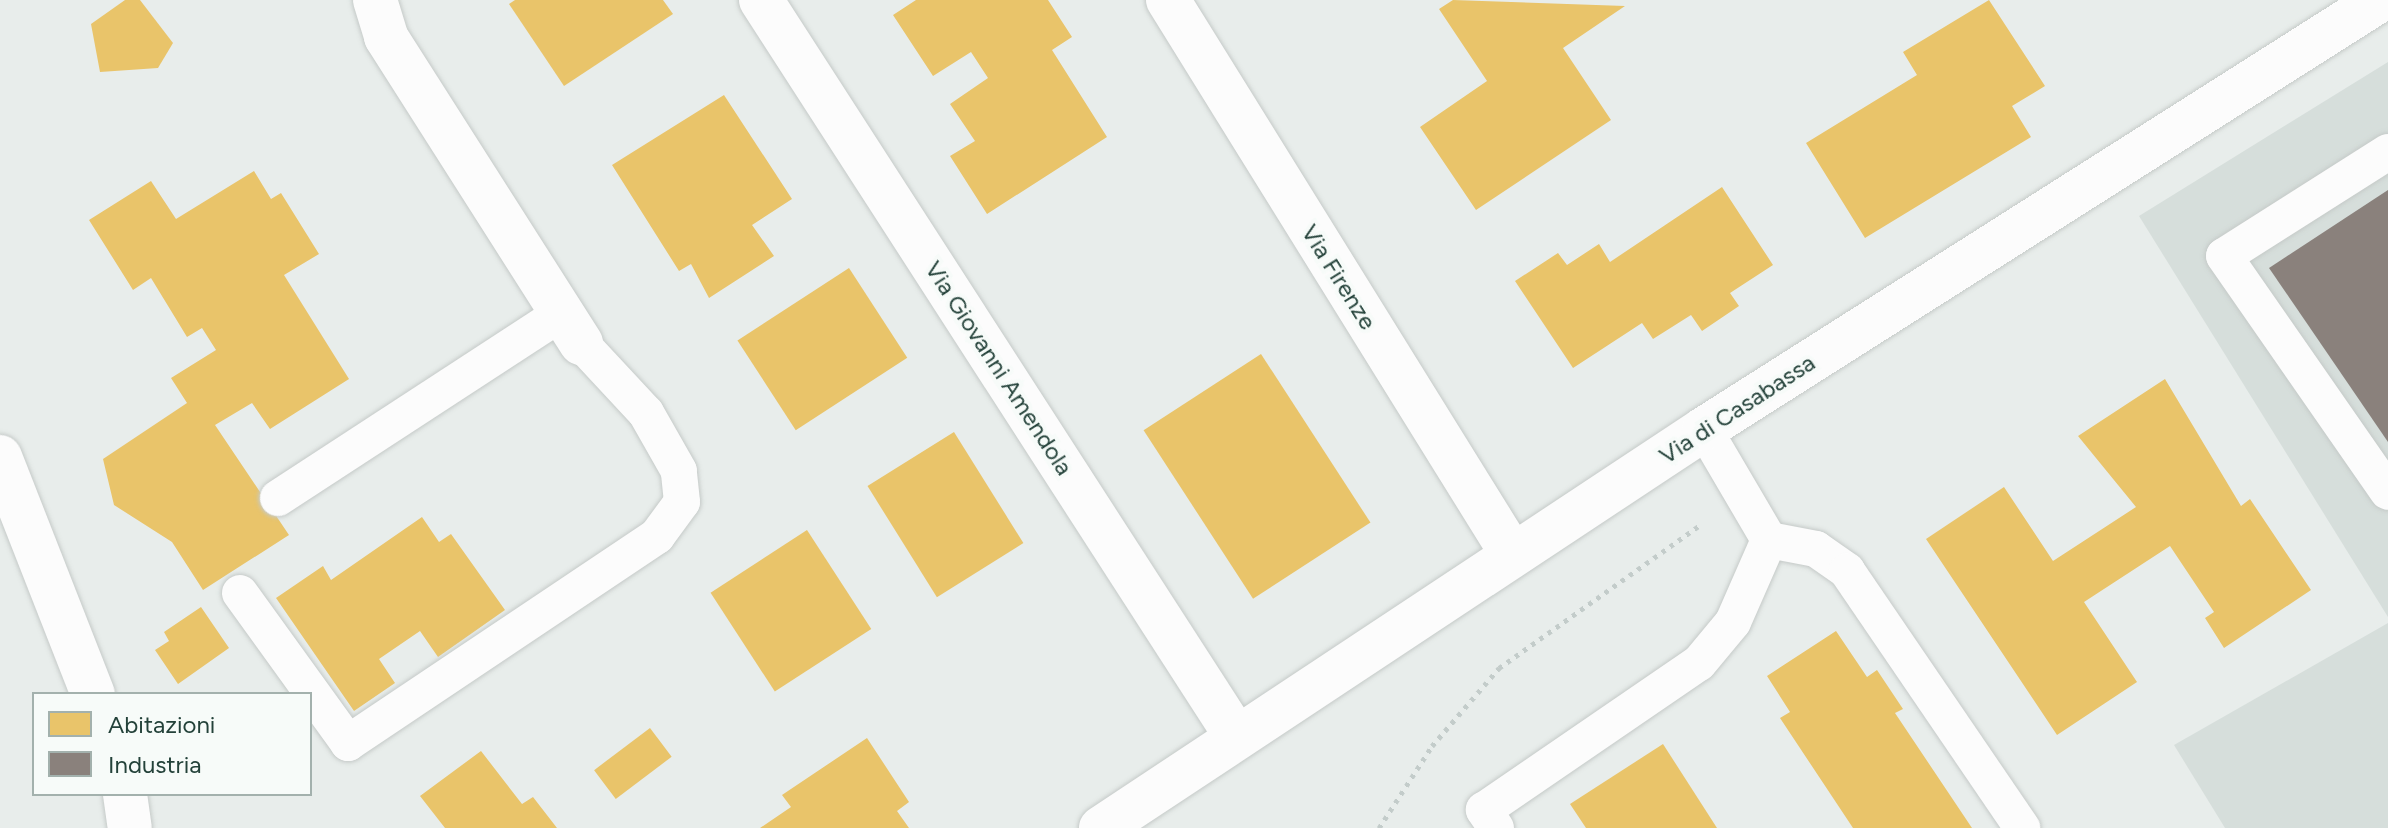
<!DOCTYPE html>
<html>
<head>
<meta charset="utf-8">
<style>
	body { margin:0 }
	#map { position:relative; width:2388px; height:828px; overflow:hidden; background:#e8edeb; font-family:Figtree,sans-serif }
	div>[style] { position:absolute }
	[style*='--x'] { left:calc(var(--x)*1px); top:calc(var(--y)*1px); width:calc(var(--w)*1px); rotate:calc(var(--a)*1deg) }
	.built>* { inset:0; background:#d6dedb }
	.homes>* { inset:0; background:#e9c46a; transform-origin:0 0 }
	.industry>* { inset:0; background:#8a817c }
	.path>* { height:5px; margin-top:-2.5px; transform-origin:0; background:repeating-linear-gradient(90deg,#c3ccca 0 4px,transparent 0 10px) }
	.roads { filter:drop-shadow(0 0 2px #c5cac8) drop-shadow(0 0 2px #c5cac8) }
	.service>* { height:36px; margin:-18px; padding:0 18px; transform-origin:18px; border-radius:18px; background:#fcfcfc }
	.minor>* { height:44px; margin:-22px; padding:0 22px; transform-origin:22px; border-radius:22px; background:#fcfcfc }
	.tertiary>* { height:44px; margin:-22px; padding:0 22px; transform-origin:22px; border-radius:22px; background:#fcfcfc }
	span { translate:-50% -50%; white-space:nowrap; text-align:center; line-height:1.15; -webkit-text-stroke:8px #f7fbf9; paint-order:stroke }
	.street-label { font-size:24px; color:#24423a }
	.legend { position:absolute; left:32px; top:692px; width:280px; height:104px; box-sizing:border-box; background:#f7fbf9; border:2px solid #a3b1ad; margin:0; padding:10px 14px; list-style:none; font-size:24px; color:#24423a }
	.legend li { display:flex; align-items:center; gap:16px; height:40px }
	.legend b { width:40px; border:2px solid #a3b1ad }
</style>
</head>
<body>
<div id="map">
	<div class="built">
		<div style="clip-path:polygon(2388px 62px,2388px 617px,2139px 216px)"></div>
		<div style="clip-path:polygon(2388px 623px,2388px 828px,2225px 828px,2174px 745px)"></div>
	</div>
	<div class="homes">
		<div style="clip-path:polygon(125px 0,140px 0,173px 43px,158px 68px,100px 72px,91px 24px)"></div>
		<div style="clip-path:polygon(515px 0,663px 0,673px 14px,564px 86px,509px 4px)"></div>
		<div style="clip-path:polygon(916px 0,1048px 0,1072px 37px,1052px 50px,1107px 137px,987px 214px,950px 156px,975px 141px,950px 104px,988px 78px,971px 52px,933px 76px,893px 15px)"></div>
		<div style="clip-path:polygon(1453px 0,1625px 6px,1563px 48px,1611px 120px,1476px 210px,1420px 127px,1487px 81px,1439px 9px)"></div>
		<div style="clip-path:polygon(1989px 0,2045px 86px,2012px 106px,2031px 137px,1865px 238px,1806px 143px,1917px 75px,1903px 52px)"></div>
		<div style="clip-path:polygon(724px 95px,792px 199px,752px 225px,774px 256px,709px 298px,691px 264px,679px 271px,612px 165px)"></div>
		<div style="clip-path:polygon(254px 171px,271px 199px,281px 193px,319px 254px,284px 275px,349px 379px,270px 429px,252px 403px,215px 425px,289px 535px,203px 590px,172px 542px,114px 505px,103px 459px,187px 403px,171px 378px,216px 350px,202px 328px,187px 337px,151px 278px,133px 290px,89px 220px,151px 181px,176px 219px)"></div>
		<div style="clip-path:polygon(1722px 187px,1773px 265px,1730px 293px,1739px 306px,1702px 331px,1691px 315px,1653px 339px,1642px 323px,1573px 368px,1515px 281px,1558px 253px,1567px 265px,1599px 244px,1610px 262px)"></div>
		<div style="left:849px;top:268px;width:107px;height:133px;rotate:57deg"></div>
		<div style="left:1261px;top:354px;width:201px;height:140px;rotate:57deg"></div>
		<div style="clip-path:polygon(2165px 379px,2241px 506px,2250px 499px,2311px 590px,2224px 648px,2205px 618px,2214px 612px,2170px 546px,2084px 602px,2137px 682px,2057px 735px,1926px 539px,2004px 487px,2053px 561px,2136px 507px,2078px 436px)"></div>
		<div style="left:954px;top:432px;width:131px;height:102px;rotate:58deg"></div>
		<div style="clip-path:polygon(422px 517px,439px 542px,451px 534px,505px 610px,438px 657px,420px 631px,379px 659px,395px 683px,354px 711px,276px 598px,323px 566px,331px 580px)"></div>
		<div style="left:807px;top:530px;width:118px;height:115px;rotate:57deg"></div>
		<div style="clip-path:polygon(201px 607px,229px 648px,178px 684px,155px 650px,169px 641px,164px 632px)"></div>
		<div style="clip-path:polygon(1836px 631px,1867px 677px,1877px 670px,1903px 709px,1895px 713px,1972px 828px,1853px 828px,1780px 718px,1790px 712px,1767px 676px)"></div>
		<div style="left:650px;top:728px;width:36px;height:70px;rotate:53deg"></div>
		<div style="clip-path:polygon(867px 738px,909px 802px,897px 811px,909px 828px,760px 828px,791px 807px,782px 795px)"></div>
		<div style="clip-path:polygon(1663px 744px,1717px 828px,1586px 828px,1570px 804px)"></div>
		<div style="clip-path:polygon(481px 751px,522px 804px,533px 797px,557px 828px,445px 828px,420px 796px)"></div>
	</div>
	<div class="industry">
		<div style="clip-path:polygon(2388px 190px,2388px 442px,2269px 268px)"></div>
	</div>
	<div class="path">
		<div style="--x:1379;--y:828;--w:98;--a:-57.1"></div>
		<div style="--x:1432;--y:746;--w:103;--a:-49.3"></div>
		<div style="--x:1499;--y:668;--w:245;--a:-35.4"></div>
	</div>
	<div class="roads">
		<div class="service">
			<div style="--x:2388;--y:152;--w:194;--a:147.6"></div>
			<div style="--x:2224;--y:256;--w:287;--a:55.2"></div>
			<div style="--x:1704;--y:429;--w:129;--a:59.6"></div>
			<div style="--x:278;--y:498;--w:337;--a:-33.1"></div>
			<div style="--x:1769;--y:540;--w:48;--a:10.8"></div>
			<div style="--x:1816;--y:549;--w:38;--a:35"></div>
			<div style="--x:1847;--y:571;--w:311;--a:55.7"></div>
			<div style="--x:240;--y:593;--w:185;--a:54.2"></div>
			<div style="--x:348;--y:743;--w:372;--a:-33.8"></div>
			<div style="--x:657;--y:536;--w:42;--a:-53.7"></div>
			<div style="--x:682;--y:502;--w:31;--a:-96"></div>
			<div style="--x:679;--y:471;--w:67;--a:-119.6"></div>
			<div style="--x:646;--y:413;--w:96;--a:-132.9"></div>
			<div style="--x:1496;--y:828;--w:22;--a:-124"></div>
			<div style="--x:1484;--y:810;--w:260;--a:-34.4"></div>
			<div style="--x:1699;--y:663;--w:53;--a:-50.3"></div>
			<div style="--x:1733;--y:622;--w:90;--a:-66.3"></div>
		</div>
		<div class="minor">
			<div style="--x:375;--y:0;--w:39;--a:73"></div>
			<div style="--x:386;--y:37;--w:363;--a:57.5"></div>
			<div style="--x:761;--y:0;--w:876;--a:57.16"></div>
			<div style="--x:1168;--y:0;--w:652;--a:58.16"></div>
			<div style="--x:0;--y:457;--w:255;--a:68.6"></div>
			<div style="--x:125;--y:794;--w:34;--a:82"></div>
		</div>
		<div class="tertiary">
			<div style="--x:1101;--y:828;--w:723;--a:-33.49"></div>
			<div style="--x:1704;--y:429;--w:801;--a:-32.4"></div>
		</div>
	</div>
	<div class="street-label">
		<span style="left:1339px;top:277px;rotate:58deg">Via Firenze</span>
		<span style="left:999px;top:368px;rotate:57deg">Via Giovanni Amendola</span>
		<span style="left:1737px;top:409px;rotate:-33deg">Via di Casabassa</span>
	</div>
	<ul class="legend">
	<li><b style="height:22px;background:#e9c46a"></b>Abitazioni</li>
	<li><b style="height:22px;background:#8a817c"></b>Industria</li>
	</ul>
</div>
</body>
</html>
